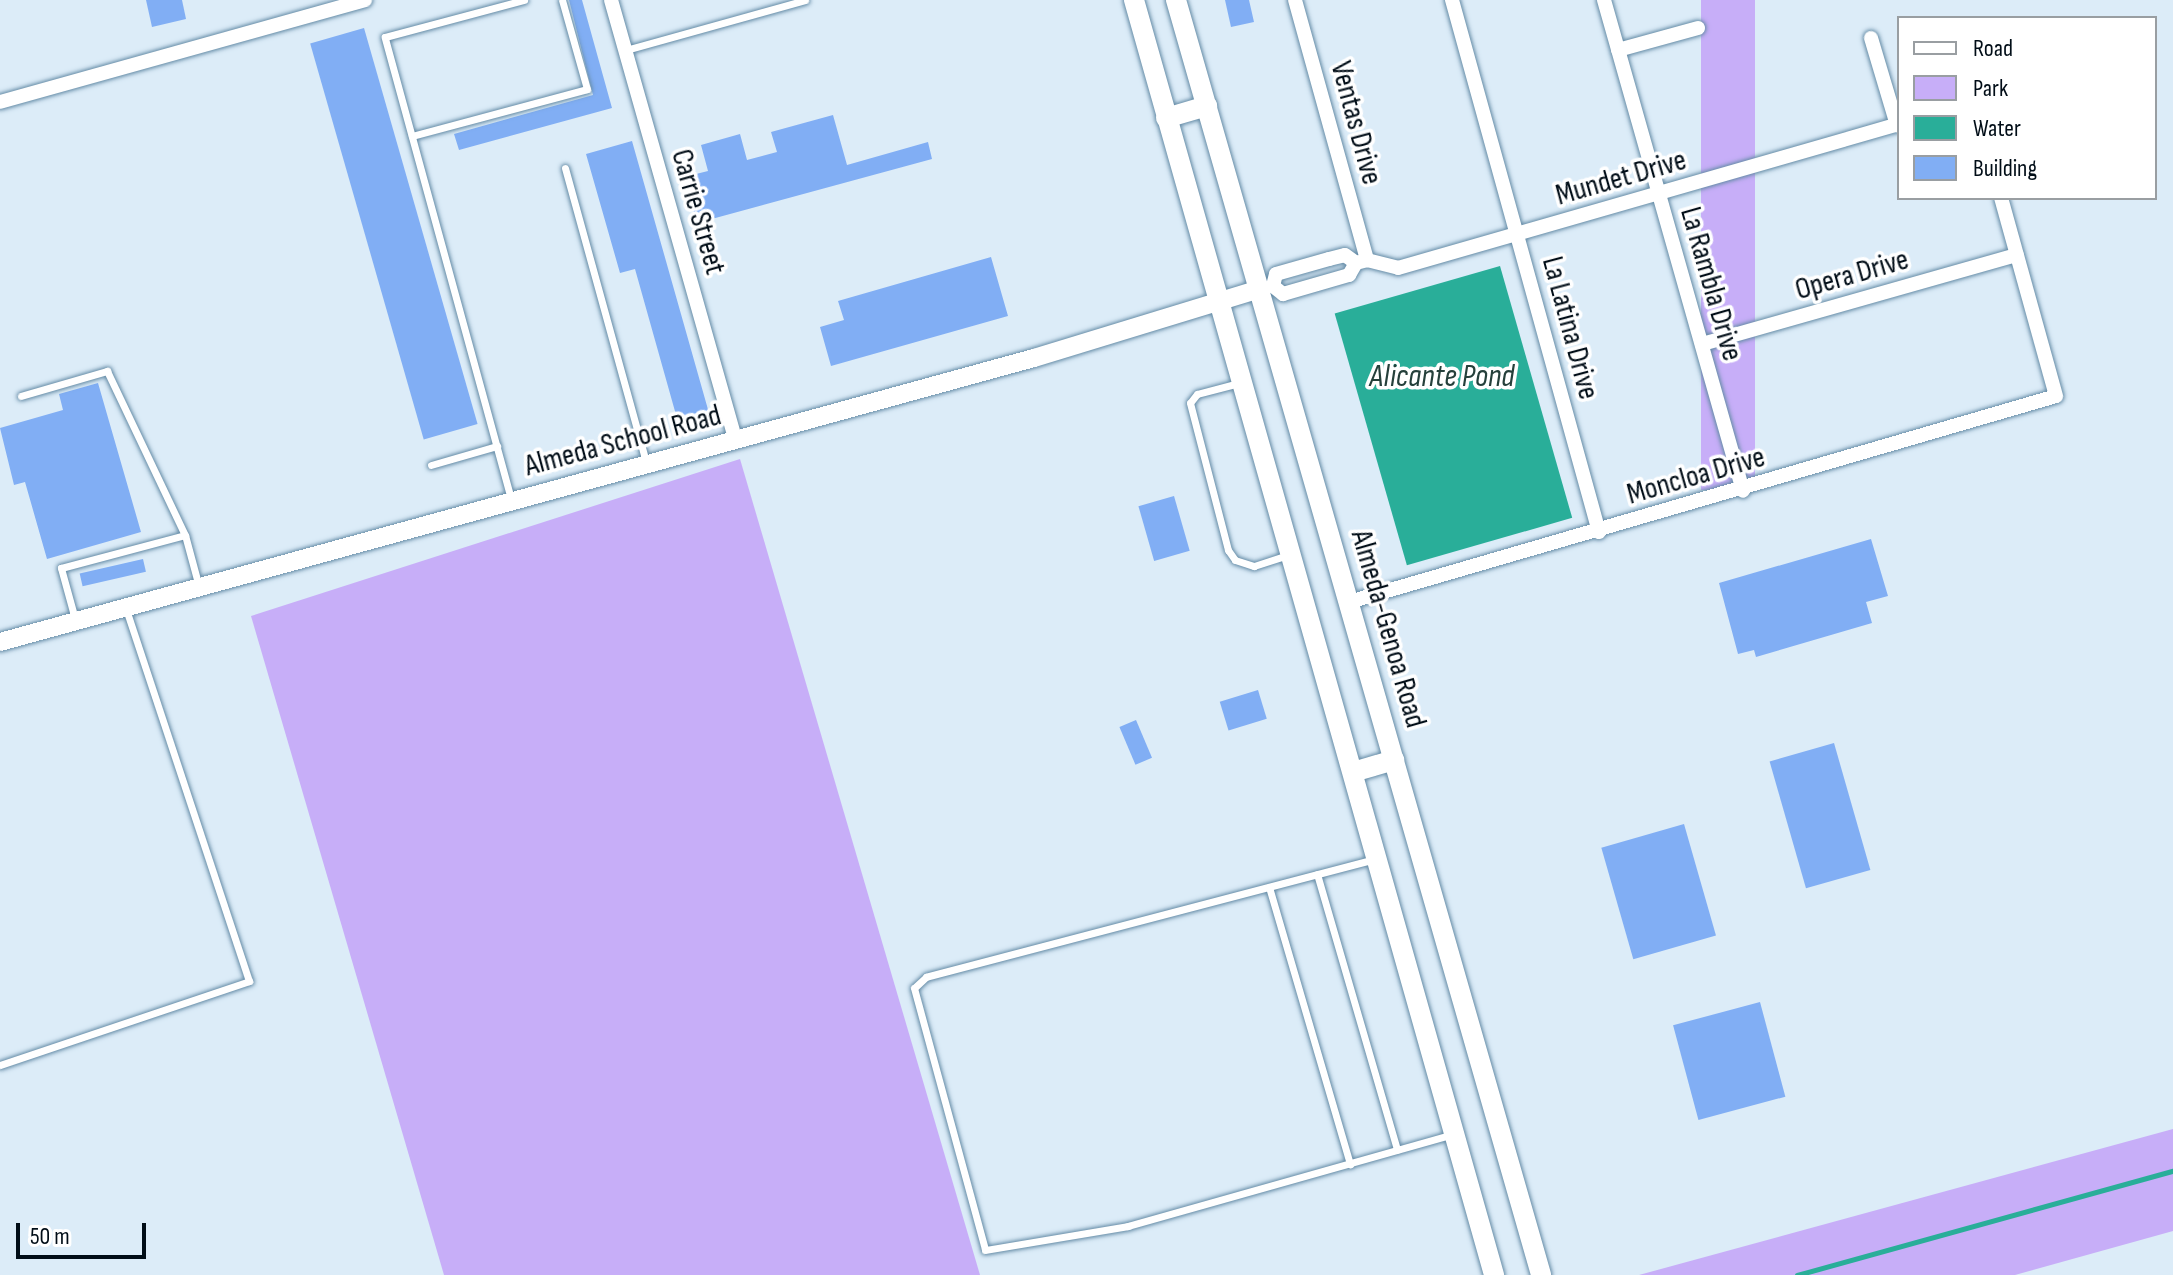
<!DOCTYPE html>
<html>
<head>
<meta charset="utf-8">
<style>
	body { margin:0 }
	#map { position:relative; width:2173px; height:1275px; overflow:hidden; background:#dcecf8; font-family:"Sofia Sans Condensed",sans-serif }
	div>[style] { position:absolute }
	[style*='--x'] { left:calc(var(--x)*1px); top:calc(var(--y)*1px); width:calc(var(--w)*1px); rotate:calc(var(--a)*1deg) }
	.green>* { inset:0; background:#c7aef8; transform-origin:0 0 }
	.water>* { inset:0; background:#29ae99; transform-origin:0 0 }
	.stream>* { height:5px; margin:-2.5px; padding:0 2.5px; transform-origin:2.5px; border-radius:2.5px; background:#29ae99 }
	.building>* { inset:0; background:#81aef4; transform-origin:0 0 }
	.roads { filter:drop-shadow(0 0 2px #648ba6) drop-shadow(0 0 2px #648ba6) }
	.service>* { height:7px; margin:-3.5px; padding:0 3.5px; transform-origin:3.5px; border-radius:3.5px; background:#fff }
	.minor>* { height:14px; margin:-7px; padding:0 7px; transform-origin:7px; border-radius:7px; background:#fff }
	.tertiary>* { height:18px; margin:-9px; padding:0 9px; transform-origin:9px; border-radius:9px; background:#fff }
	.secondary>* { height:20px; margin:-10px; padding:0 10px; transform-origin:10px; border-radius:10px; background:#fff }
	span { translate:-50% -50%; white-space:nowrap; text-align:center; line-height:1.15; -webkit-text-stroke:7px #fff; paint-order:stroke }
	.street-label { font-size:30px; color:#010d17 }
	.water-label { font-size:32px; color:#25403b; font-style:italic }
	.legend { position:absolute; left:1897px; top:16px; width:260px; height:184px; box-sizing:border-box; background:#fff; border:2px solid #999ea2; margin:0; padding:10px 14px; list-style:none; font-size:24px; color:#010d17 }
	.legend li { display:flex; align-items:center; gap:16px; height:40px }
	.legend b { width:40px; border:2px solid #999ea2 }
	.scale { position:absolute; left:16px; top:1223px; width:130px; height:36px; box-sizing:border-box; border:4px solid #010d17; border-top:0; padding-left:10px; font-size:24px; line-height:28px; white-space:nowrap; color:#010d17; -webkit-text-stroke:6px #fff; paint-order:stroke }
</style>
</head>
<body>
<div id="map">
	<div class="green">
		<div style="left:1701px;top:0;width:54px;height:490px"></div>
		<div style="clip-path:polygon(740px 459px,980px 1275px,444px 1275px,251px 616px)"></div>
		<div style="clip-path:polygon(2173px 1129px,2173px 1231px,2015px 1275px,1639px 1275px)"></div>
	</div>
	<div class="water">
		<div style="left:1500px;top:266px;width:262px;height:172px;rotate:74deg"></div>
	</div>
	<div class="stream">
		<div style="--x:1797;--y:1275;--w:390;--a:-15.5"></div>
	</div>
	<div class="building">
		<div style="clip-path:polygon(146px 0,182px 0,186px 19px,152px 27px)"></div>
		<div style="clip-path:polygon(569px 0,582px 0,612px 108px,459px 150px,454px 134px,593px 95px)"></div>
		<div style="clip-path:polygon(1225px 0,1249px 0,1254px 22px,1231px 27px)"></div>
		<div style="left:364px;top:28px;width:412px;height:56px;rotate:74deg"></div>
		<div style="clip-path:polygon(833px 115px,847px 165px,928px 142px,932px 159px,697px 223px,684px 177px,708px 171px,701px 145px,740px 134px,747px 160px,777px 152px,771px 132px)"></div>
		<div style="clip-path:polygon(632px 141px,709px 413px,678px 422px,635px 269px,620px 273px,586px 154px)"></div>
		<div style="clip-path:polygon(991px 257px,1008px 316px,831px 366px,820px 327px,844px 320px,838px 301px)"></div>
		<div style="clip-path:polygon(98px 383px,141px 532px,47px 559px,25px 482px,14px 485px,0 428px,63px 410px,59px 394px)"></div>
		<div style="left:1174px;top:496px;width:57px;height:37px;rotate:74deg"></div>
		<div style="clip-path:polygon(1871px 539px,1888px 596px,1866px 602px,1872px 623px,1756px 657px,1754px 650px,1738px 654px,1719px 583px)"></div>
		<div style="left:143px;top:559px;width:13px;height:65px;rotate:77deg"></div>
		<div style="left:1258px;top:690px;width:30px;height:40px;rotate:73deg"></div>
		<div style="left:1136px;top:720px;width:41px;height:18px;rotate:67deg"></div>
		<div style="left:1834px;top:743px;width:132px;height:67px;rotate:74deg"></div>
		<div style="left:1684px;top:824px;width:116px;height:86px;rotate:74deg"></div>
		<div style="left:1760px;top:1002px;width:98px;height:90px;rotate:75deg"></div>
	</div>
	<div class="roads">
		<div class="service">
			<div style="--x:626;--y:50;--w:186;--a:-15.6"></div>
			<div style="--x:412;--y:136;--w:181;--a:-15"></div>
			<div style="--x:587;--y:89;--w:92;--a:-105.7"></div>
			<div style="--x:565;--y:168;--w:306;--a:74.6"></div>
			<div style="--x:1239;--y:383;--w:43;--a:165.3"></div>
			<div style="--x:1197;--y:394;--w:11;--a:128"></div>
			<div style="--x:1190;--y:403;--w:152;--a:75.5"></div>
			<div style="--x:1228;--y:550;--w:12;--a:55"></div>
			<div style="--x:1235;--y:560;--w:20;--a:18"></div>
			<div style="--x:1254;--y:566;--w:36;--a:-18"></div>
			<div style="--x:21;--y:396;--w:90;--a:-16.2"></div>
			<div style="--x:107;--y:371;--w:182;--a:64.6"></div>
			<div style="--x:431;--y:465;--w:69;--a:-16.1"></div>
			<div style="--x:511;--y:499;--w:479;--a:-105.3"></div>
			<div style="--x:385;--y:37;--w:144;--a:-14.9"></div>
			<div style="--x:75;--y:619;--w:53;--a:-105.4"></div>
			<div style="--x:61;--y:568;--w:128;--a:-14.9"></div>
			<div style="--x:185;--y:535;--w:54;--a:74.9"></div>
			<div style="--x:1375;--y:859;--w:464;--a:165.3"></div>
			<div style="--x:926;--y:977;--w:16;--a:137"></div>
			<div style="--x:914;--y:988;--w:271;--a:74.8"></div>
			<div style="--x:985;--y:1250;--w:145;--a:-9.5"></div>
			<div style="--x:1128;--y:1226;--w:338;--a:-15.8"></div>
			<div style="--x:1317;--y:874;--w:287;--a:73.8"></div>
			<div style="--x:1269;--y:887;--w:289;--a:73.7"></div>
			<div style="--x:0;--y:1065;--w:263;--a:-18.6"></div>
			<div style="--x:249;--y:981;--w:392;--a:-108.3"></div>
		</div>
		<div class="minor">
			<div style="--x:611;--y:0;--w:456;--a:74.2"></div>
			<div style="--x:1295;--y:0;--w:270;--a:74.5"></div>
			<div style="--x:1452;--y:0;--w:552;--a:74.55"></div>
			<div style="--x:1604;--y:0;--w:510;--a:74.19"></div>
			<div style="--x:1871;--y:38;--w:91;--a:73.4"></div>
			<div style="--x:1618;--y:50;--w:83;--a:-15.4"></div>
			<div style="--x:0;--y:102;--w:379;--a:-15.6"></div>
			<div style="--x:1273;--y:286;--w:13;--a:39"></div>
			<div style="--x:1283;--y:294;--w:69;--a:-16.1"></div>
			<div style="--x:1349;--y:275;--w:14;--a:-60"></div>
			<div style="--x:1356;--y:263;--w:11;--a:-15"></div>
			<div style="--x:1367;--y:260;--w:32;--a:14"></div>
			<div style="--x:1398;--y:268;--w:521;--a:-16.04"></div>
			<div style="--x:1273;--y:286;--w:12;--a:-76"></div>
			<div style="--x:1276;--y:274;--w:55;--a:-15.8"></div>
			<div style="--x:1329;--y:259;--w:16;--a:-14"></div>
			<div style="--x:1345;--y:255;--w:14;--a:36"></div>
			<div style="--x:1702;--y:344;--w:327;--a:-15.8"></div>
			<div style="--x:1349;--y:602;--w:736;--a:-16.24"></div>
			<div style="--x:2056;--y:396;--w:205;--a:-105.5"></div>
		</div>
		<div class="tertiary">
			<div style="--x:0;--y:642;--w:1072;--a:-15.36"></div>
			<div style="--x:1034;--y:358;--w:236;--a:-17"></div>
		</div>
		<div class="secondary">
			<div style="--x:1134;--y:0;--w:1325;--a:74.23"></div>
			<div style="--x:1176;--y:0;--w:1326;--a:74.02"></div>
			<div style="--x:1166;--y:118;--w:43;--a:-16.3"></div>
			<div style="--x:1353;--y:772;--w:43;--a:-16.3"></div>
		</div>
	</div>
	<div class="street-label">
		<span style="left:1356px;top:123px;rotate:75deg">Ventas Drive</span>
		<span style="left:1621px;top:178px;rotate:-16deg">Mundet Drive</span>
		<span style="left:698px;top:212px;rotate:74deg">Carrie Street</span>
		<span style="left:1852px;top:275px;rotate:-16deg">Opera Drive</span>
		<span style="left:1711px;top:284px;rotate:74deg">La Rambla Drive</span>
		<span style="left:1570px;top:328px;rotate:75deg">La Latina Drive</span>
		<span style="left:623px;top:441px;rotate:-15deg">Almeda School Road</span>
		<span style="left:1696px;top:476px;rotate:-16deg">Moncloa Drive</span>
		<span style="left:1388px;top:629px;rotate:74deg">Almeda-Genoa Road</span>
	</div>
	<div class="water-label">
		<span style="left:1442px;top:377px">Alicante Pond</span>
	</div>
	<ul class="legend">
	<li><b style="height:10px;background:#fff"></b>Road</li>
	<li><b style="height:22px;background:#c7aef8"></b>Park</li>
	<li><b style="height:22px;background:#29ae99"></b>Water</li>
	<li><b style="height:22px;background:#81aef4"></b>Building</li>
	</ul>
	<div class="scale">50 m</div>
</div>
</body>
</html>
